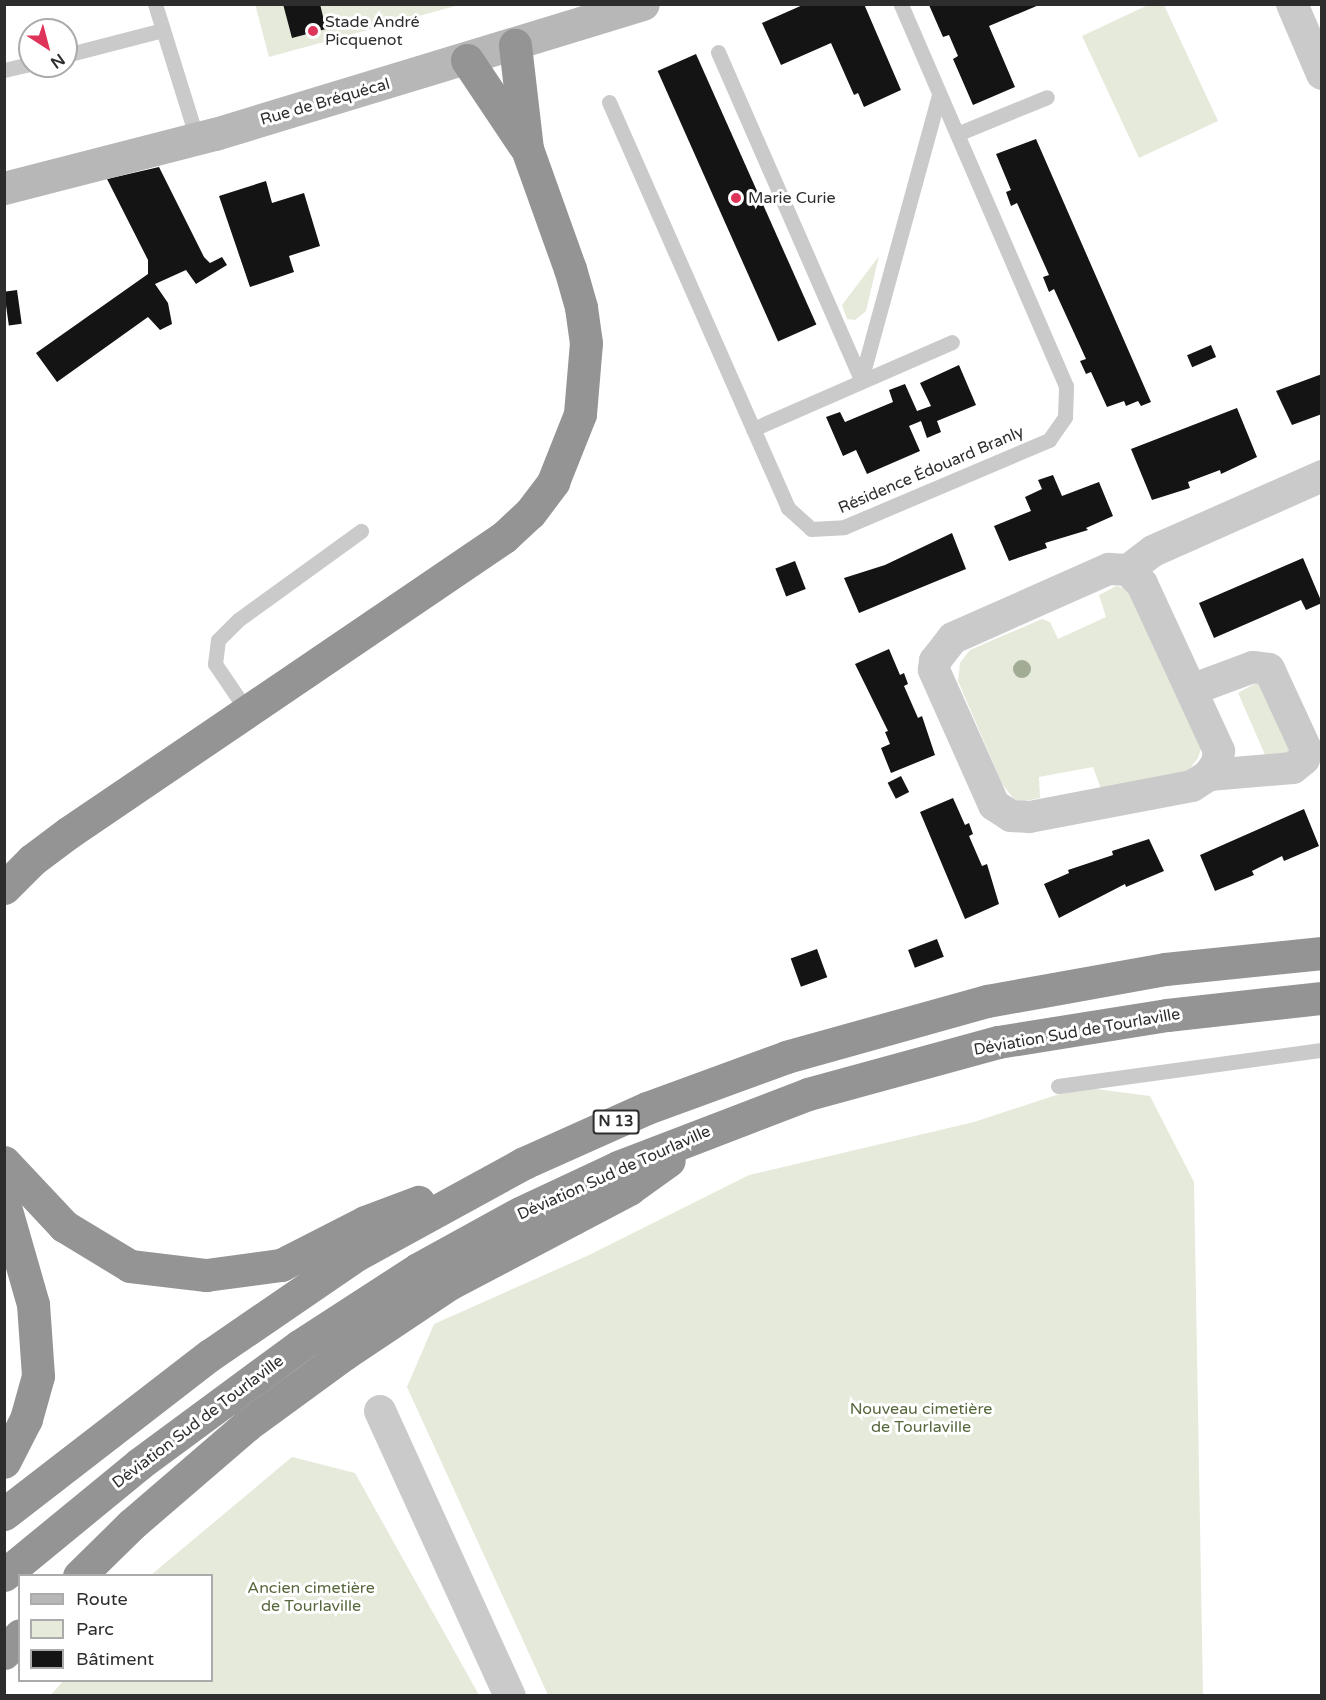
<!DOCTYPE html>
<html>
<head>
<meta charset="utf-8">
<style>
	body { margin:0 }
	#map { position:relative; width:1326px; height:1700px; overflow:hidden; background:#fff; font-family:"Varela Round",sans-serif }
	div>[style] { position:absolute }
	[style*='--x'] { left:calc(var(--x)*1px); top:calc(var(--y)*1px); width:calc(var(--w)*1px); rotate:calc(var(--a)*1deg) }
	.green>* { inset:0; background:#e5eadb }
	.building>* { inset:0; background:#141414; transform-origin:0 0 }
	.lane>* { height:15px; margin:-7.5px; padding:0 7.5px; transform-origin:7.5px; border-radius:7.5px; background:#cacaca }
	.street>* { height:32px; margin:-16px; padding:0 16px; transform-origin:16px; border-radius:16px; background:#cacaca }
	.secondary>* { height:33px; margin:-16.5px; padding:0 16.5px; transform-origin:16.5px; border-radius:16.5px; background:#b7b7b7 }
	.highway>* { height:33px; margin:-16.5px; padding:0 16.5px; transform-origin:16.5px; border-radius:16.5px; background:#949494 }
	.trees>* { width:18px; height:18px; margin:-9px; border-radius:50%; background:#a2ab94 }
	.dots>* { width:16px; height:16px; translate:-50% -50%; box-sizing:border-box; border:3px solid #fff; border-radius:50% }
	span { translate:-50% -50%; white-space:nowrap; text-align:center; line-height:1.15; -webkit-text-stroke:6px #fff; paint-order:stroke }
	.shield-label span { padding:2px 4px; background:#fff; border:2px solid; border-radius:4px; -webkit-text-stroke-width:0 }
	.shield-label { font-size:15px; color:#2d2d2d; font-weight:700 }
	.poi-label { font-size:16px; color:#2d2d2d }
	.left { translate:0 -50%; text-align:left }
	.street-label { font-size:16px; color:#2d2d2d }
	.park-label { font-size:16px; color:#56673c }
	.frame { position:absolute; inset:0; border:6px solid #2d2d2d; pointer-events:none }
	.legend { position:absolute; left:18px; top:1574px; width:195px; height:108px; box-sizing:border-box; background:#fff; border:2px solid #ababab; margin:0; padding:8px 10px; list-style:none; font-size:18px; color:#2d2d2d }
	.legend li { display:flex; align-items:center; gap:12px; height:30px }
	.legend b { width:30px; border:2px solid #ababab }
	.north { position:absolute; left:18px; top:18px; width:60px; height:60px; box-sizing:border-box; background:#fff; border:2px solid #ababab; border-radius:50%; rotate:144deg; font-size:16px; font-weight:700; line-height:24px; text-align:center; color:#2d2d2d }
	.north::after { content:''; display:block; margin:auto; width:21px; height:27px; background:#df3459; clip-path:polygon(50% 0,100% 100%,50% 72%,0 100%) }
</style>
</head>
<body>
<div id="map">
	<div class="green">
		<div style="clip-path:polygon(255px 4px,459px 5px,269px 57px)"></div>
		<div style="clip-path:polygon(1148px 5px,1164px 5px,1218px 121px,1139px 158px,1082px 36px)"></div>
		<div style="clip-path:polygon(879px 256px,866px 311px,855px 320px,847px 319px,842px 305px)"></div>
		<div style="clip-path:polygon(1116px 586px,1131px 589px,1202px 745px,1198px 758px,1186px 773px,1101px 789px,1093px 767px,1039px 777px,1040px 798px,1021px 802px,1014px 799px,1002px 784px,958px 681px,960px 663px,970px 650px,1042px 619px,1050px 622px,1058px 639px,1106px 617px,1099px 595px)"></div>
		<div style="clip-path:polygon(1258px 682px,1297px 752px,1266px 757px,1238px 693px)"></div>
		<div style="clip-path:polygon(1081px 1087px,1150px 1096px,1194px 1182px,1203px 1695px,548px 1695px,407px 1387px,434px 1324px,587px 1256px,749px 1175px,974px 1122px)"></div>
		<div style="clip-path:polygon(292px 1457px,355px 1473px,479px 1695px,51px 1695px,63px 1681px,212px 1680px,212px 1576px,151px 1575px)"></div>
	</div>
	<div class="building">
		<div style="clip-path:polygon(283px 4px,320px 4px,326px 29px,292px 38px)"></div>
		<div style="clip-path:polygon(805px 4px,864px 4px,901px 90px,864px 107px,858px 93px,854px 95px,831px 43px,781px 65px,762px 23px)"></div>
		<div style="clip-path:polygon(929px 5px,1039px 5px,989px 26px,1015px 87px,973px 105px,953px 59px,958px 56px,949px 35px,943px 37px)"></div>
		<div style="left:696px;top:54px;width:296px;height:42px;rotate:66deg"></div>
		<div style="clip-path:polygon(1036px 139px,1151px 402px,1141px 406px,1138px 401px,1126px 406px,1124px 401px,1107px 407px,1091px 372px,1086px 374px,1080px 361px,1086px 359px,1054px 289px,1049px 292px,1043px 277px,1049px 275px,1017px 203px,1011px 206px,1006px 192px,1011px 190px,996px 154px)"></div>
		<div style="clip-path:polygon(159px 167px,204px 257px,210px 263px,222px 257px,227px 265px,196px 284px,186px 270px,155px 284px,168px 303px,172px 324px,160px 330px,148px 317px,57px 382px,36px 353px,148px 274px,148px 260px,107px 179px)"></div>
		<div style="clip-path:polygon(266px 181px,272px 203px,304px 193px,320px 246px,289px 256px,294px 272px,250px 287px,219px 196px)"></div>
		<div style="left:17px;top:290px;width:34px;height:13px;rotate:82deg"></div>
		<div style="left:1211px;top:345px;width:13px;height:26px;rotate:67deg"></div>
		<div style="clip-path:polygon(959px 365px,976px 405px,937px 421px,941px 432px,927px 438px,921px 421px,909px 426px,920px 451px,867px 474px,856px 450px,843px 456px,826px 417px,840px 412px,845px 422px,893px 402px,889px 390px,905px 384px,917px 411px,931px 406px,920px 383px)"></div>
		<div style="clip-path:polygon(1322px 374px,1322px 414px,1292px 425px,1276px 391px)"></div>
		<div style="clip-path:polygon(1237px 408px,1257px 457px,1221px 474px,1220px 470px,1188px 482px,1190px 488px,1152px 500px,1131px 449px)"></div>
		<div style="clip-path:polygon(1053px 475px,1062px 496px,1099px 482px,1113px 516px,1086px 528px,1088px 530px,1045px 543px,1047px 548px,1009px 561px,994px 526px,1031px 511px,1025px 497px,1042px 489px,1038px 480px)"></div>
		<div style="clip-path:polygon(952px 533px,966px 569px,859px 613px,844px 578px,885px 565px)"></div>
		<div style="clip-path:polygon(1303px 558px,1322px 603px,1306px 610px,1301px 600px,1214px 638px,1199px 603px)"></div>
		<div style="left:795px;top:561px;width:30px;height:21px;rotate:69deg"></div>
		<div style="clip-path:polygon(889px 649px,900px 675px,904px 673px,908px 684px,904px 686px,918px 718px,922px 716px,935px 755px,891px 773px,881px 748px,890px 744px,885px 732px,888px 731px,855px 664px)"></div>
		<div style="left:901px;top:776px;width:18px;height:15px;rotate:63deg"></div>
		<div style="clip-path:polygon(953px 798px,965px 825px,969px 823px,973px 834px,969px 836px,982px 866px,987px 864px,999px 904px,965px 919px,920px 812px)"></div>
		<div style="clip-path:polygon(1304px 809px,1319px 846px,1284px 861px,1282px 856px,1252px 871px,1254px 875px,1215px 891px,1200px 855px)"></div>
		<div style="clip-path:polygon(1149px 839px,1164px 871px,1126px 887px,1125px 884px,1059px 918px,1044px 884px,1069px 873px,1068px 870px,1113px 855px,1112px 851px)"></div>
		<div style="left:937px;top:939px;width:19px;height:31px;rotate:69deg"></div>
		<div style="left:817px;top:949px;width:30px;height:28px;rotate:70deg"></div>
	</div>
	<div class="lane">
		<div style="--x:155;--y:4;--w:141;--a:72.7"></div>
		<div style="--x:718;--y:52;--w:358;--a:66.4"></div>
		<div style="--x:861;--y:380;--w:296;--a:-74.7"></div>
		<div style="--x:66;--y:55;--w:100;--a:-14.5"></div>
		<div style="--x:4;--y:70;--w:27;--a:-13"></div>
		<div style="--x:609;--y:102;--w:444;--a:66.2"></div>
		<div style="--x:788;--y:508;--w:31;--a:42"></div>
		<div style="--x:811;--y:529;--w:33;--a:-3"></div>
		<div style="--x:844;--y:527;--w:223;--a:-23"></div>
		<div style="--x:1049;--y:440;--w:28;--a:-55"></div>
		<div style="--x:1065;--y:417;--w:31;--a:-88"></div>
		<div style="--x:1066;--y:386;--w:416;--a:-113.4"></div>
		<div style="--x:957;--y:134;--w:97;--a:-22.3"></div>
		<div style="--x:753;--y:429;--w:217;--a:-23.6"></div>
		<div style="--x:247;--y:711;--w:57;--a:-124.2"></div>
		<div style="--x:215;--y:664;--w:24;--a:-83"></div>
		<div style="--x:218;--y:640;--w:28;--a:-45"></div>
		<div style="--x:238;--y:620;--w:152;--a:-35.9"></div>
		<div style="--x:1058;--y:1086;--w:266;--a:-7.8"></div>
	</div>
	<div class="street">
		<div style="--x:1292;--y:4;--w:76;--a:66.8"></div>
		<div style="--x:1109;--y:569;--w:19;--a:3"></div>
		<div style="--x:1128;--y:570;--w:20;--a:45"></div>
		<div style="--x:1142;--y:584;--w:184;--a:65.2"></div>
		<div style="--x:1219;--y:751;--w:12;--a:99"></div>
		<div style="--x:1217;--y:763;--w:14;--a:124"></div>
		<div style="--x:1209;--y:775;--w:20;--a:147"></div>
		<div style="--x:1192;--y:786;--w:166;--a:169.2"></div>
		<div style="--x:1029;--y:817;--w:18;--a:-177"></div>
		<div style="--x:1011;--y:816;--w:20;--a:-147"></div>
		<div style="--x:994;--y:805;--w:148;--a:-114"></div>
		<div style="--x:934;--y:670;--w:9;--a:-84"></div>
		<div style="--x:935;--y:661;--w:29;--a:-52"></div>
		<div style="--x:953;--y:638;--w:171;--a:-23.9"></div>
		<div style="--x:1128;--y:570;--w:31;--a:-37"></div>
		<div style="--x:1153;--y:551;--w:185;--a:-23.9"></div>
		<div style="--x:1191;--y:690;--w:66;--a:-20.4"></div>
		<div style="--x:1253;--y:667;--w:16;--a:7"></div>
		<div style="--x:1269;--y:669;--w:88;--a:65.2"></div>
		<div style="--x:1306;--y:749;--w:10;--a:101"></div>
		<div style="--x:1304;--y:759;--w:14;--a:141"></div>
		<div style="--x:1293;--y:768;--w:84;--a:175.2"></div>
		<div style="--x:380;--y:1411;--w:313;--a:65.5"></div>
	</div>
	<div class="secondary">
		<div style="--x:4;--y:188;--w:218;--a:-14.4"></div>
		<div style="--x:215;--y:134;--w:447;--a:-16.9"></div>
	</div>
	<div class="highway">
		<div style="--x:467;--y:60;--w:102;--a:56.2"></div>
		<div style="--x:4;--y:888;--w:40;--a:-45"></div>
		<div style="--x:32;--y:860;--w:45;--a:-36.9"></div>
		<div style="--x:68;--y:833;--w:527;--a:-34.17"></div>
		<div style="--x:504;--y:537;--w:35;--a:-43"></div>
		<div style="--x:530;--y:513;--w:39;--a:-53"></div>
		<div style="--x:553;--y:482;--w:73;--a:-68.3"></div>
		<div style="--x:580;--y:414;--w:71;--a:-85.2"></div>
		<div style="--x:586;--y:343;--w:36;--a:-98"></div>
		<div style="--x:581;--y:307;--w:40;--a:-106"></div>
		<div style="--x:570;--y:269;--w:127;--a:-109.7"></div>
		<div style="--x:527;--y:149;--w:105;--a:-96.6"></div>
		<div style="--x:4;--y:1162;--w:88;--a:46.8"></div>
		<div style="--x:64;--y:1226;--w:77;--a:31.2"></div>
		<div style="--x:130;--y:1266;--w:77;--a:6.8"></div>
		<div style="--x:206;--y:1275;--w:76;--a:-7.6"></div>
		<div style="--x:281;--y:1265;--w:94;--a:-27.1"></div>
		<div style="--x:365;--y:1222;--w:57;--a:-20.7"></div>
		<div style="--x:4;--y:1203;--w:105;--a:74"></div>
		<div style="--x:33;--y:1304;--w:72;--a:86"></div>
		<div style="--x:38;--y:1376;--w:45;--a:105.6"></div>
		<div style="--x:26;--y:1419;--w:48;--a:117.1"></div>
		<div style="--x:4;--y:1514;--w:260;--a:-37.7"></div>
		<div style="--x:210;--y:1355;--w:177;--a:-34.4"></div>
		<div style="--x:356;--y:1255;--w:192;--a:-28.7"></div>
		<div style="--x:524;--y:1163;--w:135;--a:-24.1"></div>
		<div style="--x:647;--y:1108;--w:148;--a:-20.1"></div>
		<div style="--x:786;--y:1057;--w:209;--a:-15.6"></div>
		<div style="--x:987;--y:1001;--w:181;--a:-10.2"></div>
		<div style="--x:1165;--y:969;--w:158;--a:-5.8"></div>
		<div style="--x:4;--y:1575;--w:175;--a:-39.4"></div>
		<div style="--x:139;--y:1464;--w:199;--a:-36.4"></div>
		<div style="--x:299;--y:1346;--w:142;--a:-32.9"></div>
		<div style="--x:418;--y:1269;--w:116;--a:-28.8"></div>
		<div style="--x:520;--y:1213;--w:108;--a:-25.1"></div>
		<div style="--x:618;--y:1167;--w:204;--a:-21"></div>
		<div style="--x:808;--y:1094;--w:197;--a:-15.3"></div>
		<div style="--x:998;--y:1042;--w:171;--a:-9.1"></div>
		<div style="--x:1167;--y:1015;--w:156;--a:-6.3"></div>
		<div style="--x:79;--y:1576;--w:74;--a:-44.5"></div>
		<div style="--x:132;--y:1524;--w:152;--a:-40.7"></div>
		<div style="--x:247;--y:1425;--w:120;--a:-36.2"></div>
		<div style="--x:344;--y:1354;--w:126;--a:-33.7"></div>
		<div style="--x:449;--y:1284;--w:204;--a:-27.8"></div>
		<div style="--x:629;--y:1189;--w:49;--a:-35.9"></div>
		<div style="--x:4;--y:1653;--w:24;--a:-48"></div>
	</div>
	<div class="trees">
		<div style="left:1022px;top:669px"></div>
	</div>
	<div class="dots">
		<div style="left:313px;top:31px;background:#df3459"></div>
		<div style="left:736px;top:198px;background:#df3459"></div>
	</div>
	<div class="shield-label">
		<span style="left:616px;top:1122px">N 13</span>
	</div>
	<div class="poi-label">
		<span class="left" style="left:325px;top:31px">Stade André<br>Picquenot</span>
		<span class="left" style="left:748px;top:198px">Marie Curie</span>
	</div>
	<div class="street-label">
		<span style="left:325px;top:102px;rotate:-16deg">Rue de Bréquécal</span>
		<span style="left:931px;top:470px;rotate:-23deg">Résidence Édouard Branly</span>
		<span style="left:1077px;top:1032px;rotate:-10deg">Déviation Sud de Tourlaville</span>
		<span style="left:614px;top:1173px;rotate:-24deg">Déviation Sud de Tourlaville</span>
		<span style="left:198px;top:1422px;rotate:-37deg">Déviation Sud de Tourlaville</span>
	</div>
	<div class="park-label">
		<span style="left:921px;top:1418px">Nouveau cimetière<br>de Tourlaville</span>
		<span style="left:311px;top:1597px">Ancien cimetière<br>de Tourlaville</span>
	</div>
	<div class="frame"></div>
	<ul class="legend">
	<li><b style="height:8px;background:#b7b7b7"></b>Route</li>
	<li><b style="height:16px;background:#e5eadb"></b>Parc</li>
	<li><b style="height:16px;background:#141414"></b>Bâtiment</li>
	</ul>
	<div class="north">N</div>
</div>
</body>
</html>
